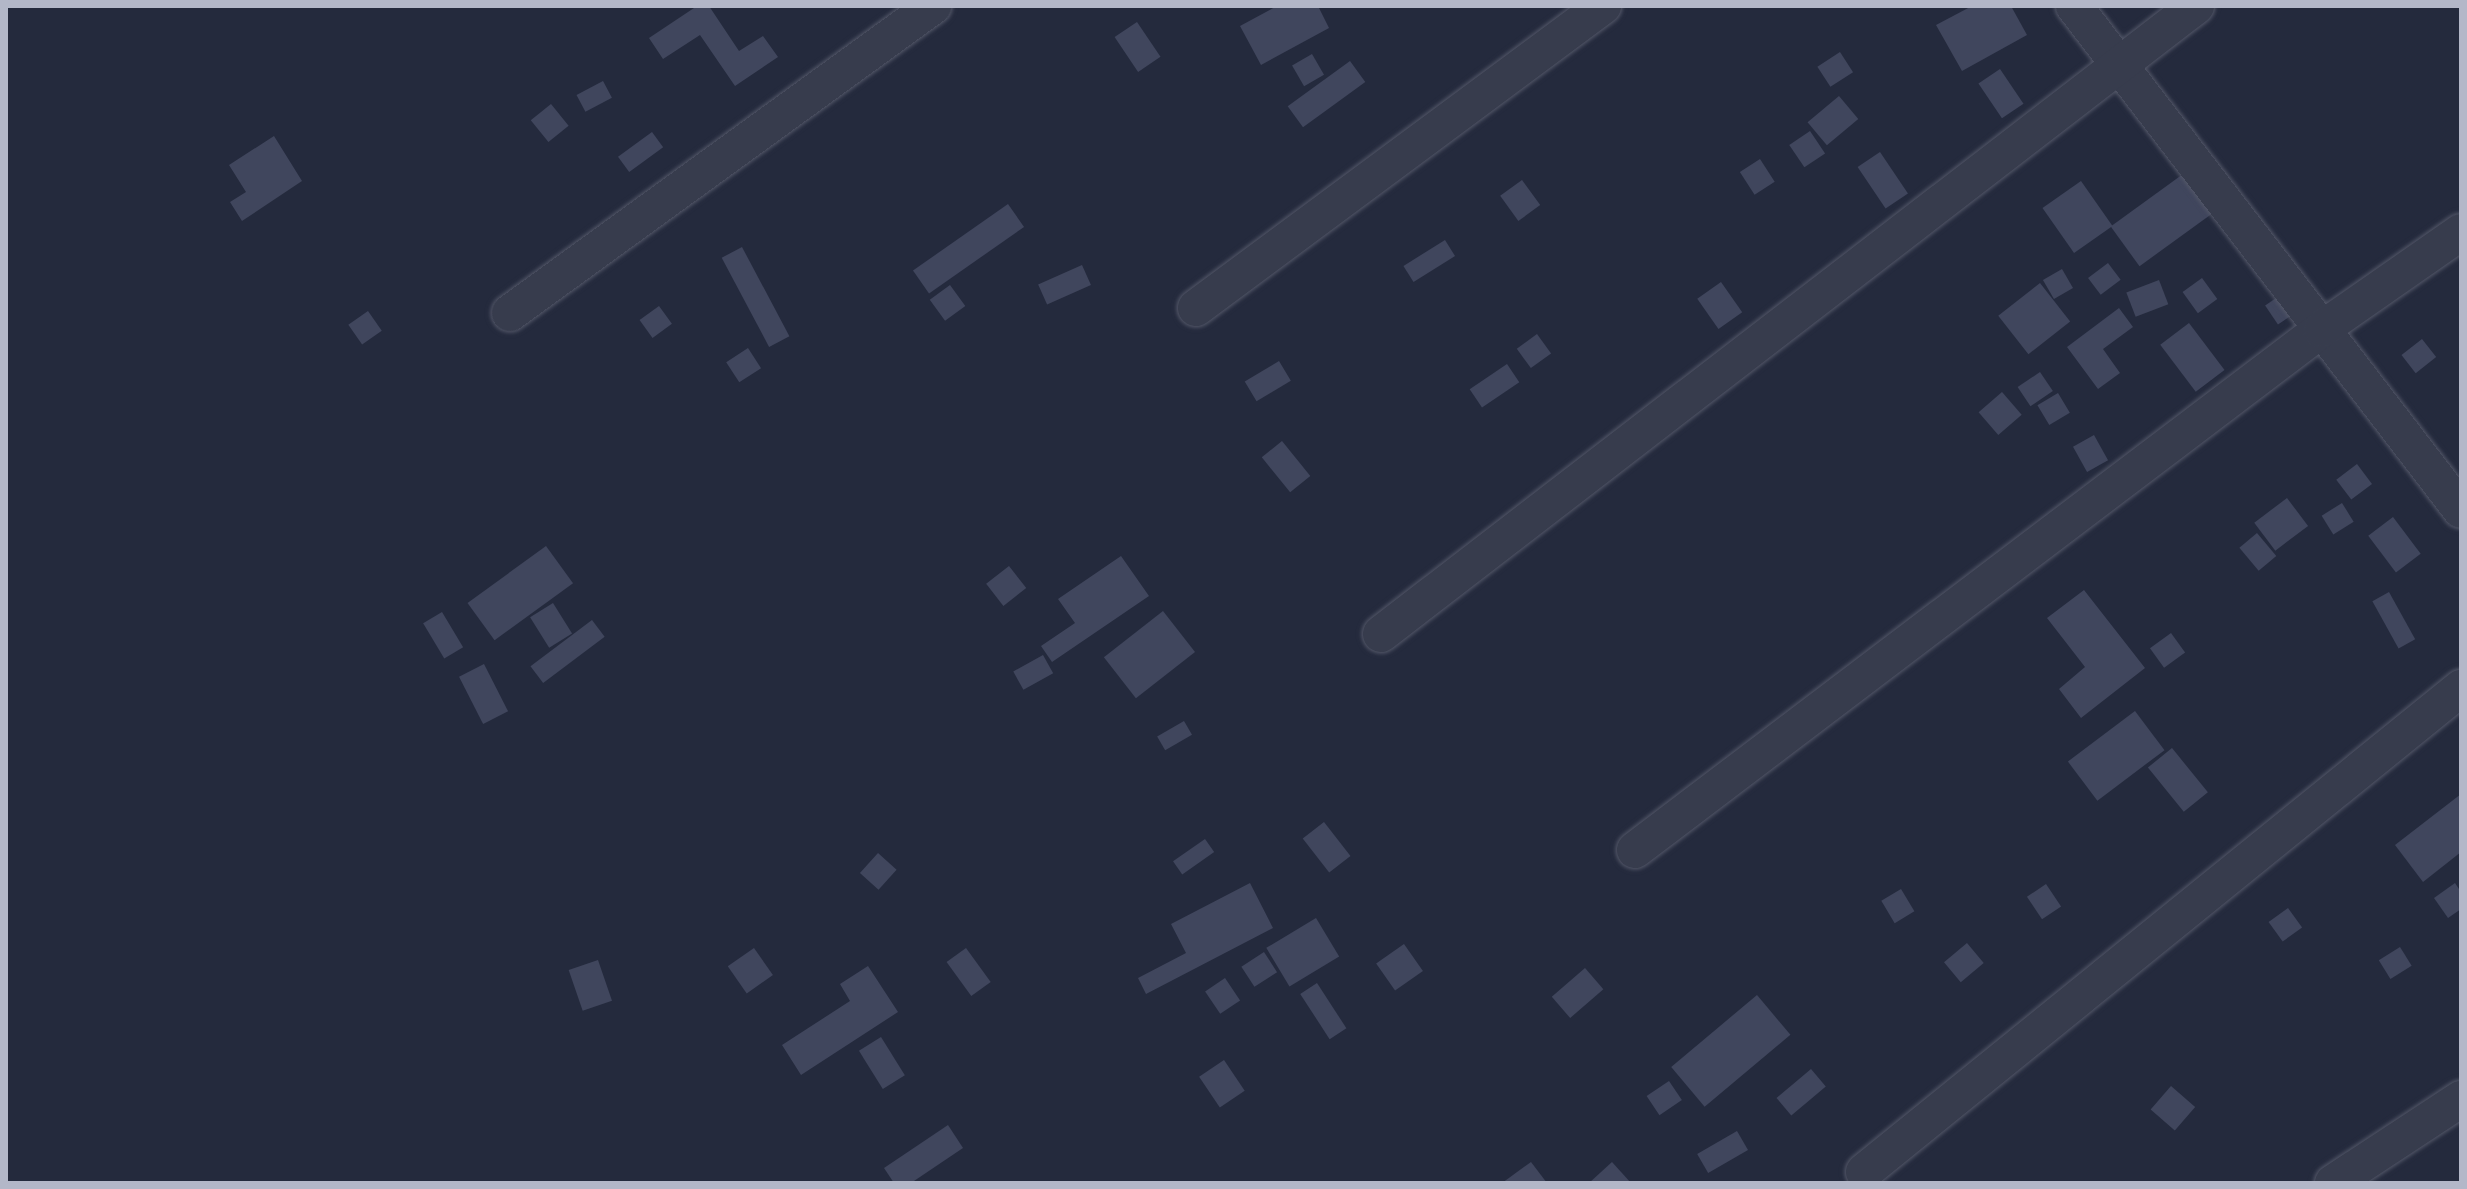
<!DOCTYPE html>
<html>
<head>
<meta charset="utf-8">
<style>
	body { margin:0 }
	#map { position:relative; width:2467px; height:1189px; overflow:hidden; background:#242a3d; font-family:Inter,sans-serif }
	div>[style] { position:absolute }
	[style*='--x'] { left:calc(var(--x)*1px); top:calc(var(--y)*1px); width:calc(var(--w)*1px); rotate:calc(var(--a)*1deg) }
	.building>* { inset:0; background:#40465d; transform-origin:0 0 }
	.roads { filter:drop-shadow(0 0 2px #535768) drop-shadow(0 0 2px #535768) }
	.minor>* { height:36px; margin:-18px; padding:0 18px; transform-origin:18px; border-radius:18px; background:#373c4d }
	span { translate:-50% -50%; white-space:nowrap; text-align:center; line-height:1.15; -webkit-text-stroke:6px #1d2132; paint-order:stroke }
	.frame { position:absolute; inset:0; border:8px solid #b3b7c8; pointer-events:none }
</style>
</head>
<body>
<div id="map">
	<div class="building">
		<div style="clip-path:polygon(697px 6px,709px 6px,739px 51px,763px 36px,778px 57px,735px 86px,700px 35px,663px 59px,649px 38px)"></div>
		<div style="clip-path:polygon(1277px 6px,1318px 6px,1329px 28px,1261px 65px,1240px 26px)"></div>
		<div style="clip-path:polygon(1972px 6px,2011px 6px,2027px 35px,1962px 71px,1936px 25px)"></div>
		<div style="left:1137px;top:22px;width:42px;height:27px;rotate:56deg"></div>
		<div style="left:1840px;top:52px;width:24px;height:27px;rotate:57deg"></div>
		<div style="left:1312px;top:54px;width:24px;height:23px;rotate:60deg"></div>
		<div style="left:1350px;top:61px;width:26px;height:77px;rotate:54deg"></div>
		<div style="left:2000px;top:69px;width:42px;height:26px;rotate:56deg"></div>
		<div style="left:603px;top:81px;width:19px;height:30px;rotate:62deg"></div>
		<div style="left:1839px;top:96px;width:30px;height:41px;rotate:50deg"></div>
		<div style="left:551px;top:104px;width:28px;height:26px;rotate:51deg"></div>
		<div style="left:1810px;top:131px;width:27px;height:25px;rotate:56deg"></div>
		<div style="left:652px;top:132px;width:19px;height:42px;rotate:54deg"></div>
		<div style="clip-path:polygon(274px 136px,302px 181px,242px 221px,230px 202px,246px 192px,229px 165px)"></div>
		<div style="left:1880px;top:152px;width:50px;height:27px;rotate:56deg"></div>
		<div style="left:1760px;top:159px;width:27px;height:24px;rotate:57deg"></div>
		<div style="left:2190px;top:169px;width:49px;height:98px;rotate:54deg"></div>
		<div style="left:1522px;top:180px;width:31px;height:27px;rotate:54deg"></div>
		<div style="left:2081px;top:181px;width:55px;height:47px;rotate:55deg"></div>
		<div style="left:1008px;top:204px;width:28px;height:116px;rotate:55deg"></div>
		<div style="left:1445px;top:240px;width:19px;height:49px;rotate:58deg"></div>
		<div style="left:742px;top:247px;width:101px;height:23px;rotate:62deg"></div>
		<div style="left:2108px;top:263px;width:21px;height:25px;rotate:53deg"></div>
		<div style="left:1082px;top:265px;width:22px;height:48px;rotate:66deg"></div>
		<div style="left:2062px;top:269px;width:22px;height:22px;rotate:60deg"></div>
		<div style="left:2202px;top:278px;width:26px;height:24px;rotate:54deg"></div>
		<div style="left:2159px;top:280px;width:26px;height:35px;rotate:69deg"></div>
		<div style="left:1721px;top:282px;width:37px;height:29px;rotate:55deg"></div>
		<div style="left:2040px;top:283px;width:49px;height:53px;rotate:52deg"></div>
		<div style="left:950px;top:285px;width:26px;height:25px;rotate:54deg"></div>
		<div style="left:2285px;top:292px;width:23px;height:24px;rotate:56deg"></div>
		<div style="left:659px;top:306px;width:22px;height:24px;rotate:54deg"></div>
		<div style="clip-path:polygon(2119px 308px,2133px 327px,2103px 349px,2120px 373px,2098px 389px,2067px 347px)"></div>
		<div style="left:368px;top:311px;width:24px;height:24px;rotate:55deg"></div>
		<div style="left:2189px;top:323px;width:59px;height:36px;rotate:53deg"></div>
		<div style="left:1537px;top:334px;width:24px;height:25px;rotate:54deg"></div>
		<div style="left:2422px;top:339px;width:23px;height:26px;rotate:52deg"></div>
		<div style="left:748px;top:348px;width:24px;height:26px;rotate:57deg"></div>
		<div style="left:1279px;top:361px;width:23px;height:40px;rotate:59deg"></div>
		<div style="left:1507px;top:364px;width:22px;height:45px;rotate:56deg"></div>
		<div style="left:2040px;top:372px;width:23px;height:27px;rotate:56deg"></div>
		<div style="left:2002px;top:392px;width:30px;height:31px;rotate:49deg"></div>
		<div style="left:2058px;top:393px;width:23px;height:24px;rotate:59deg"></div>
		<div style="left:2094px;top:435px;width:29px;height:24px;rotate:61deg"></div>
		<div style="left:1282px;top:441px;width:45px;height:26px;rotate:51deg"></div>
		<div style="left:2357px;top:464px;width:25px;height:26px;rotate:53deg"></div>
		<div style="left:2287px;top:498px;width:35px;height:41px;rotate:53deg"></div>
		<div style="left:2342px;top:503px;width:22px;height:24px;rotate:58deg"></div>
		<div style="left:2393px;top:517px;width:46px;height:31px;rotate:53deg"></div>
		<div style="left:2257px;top:533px;width:30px;height:23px;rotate:50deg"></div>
		<div style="left:546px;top:546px;width:46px;height:97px;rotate:54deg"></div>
		<div style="clip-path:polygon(1121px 556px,1149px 596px,1052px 662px,1041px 646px,1075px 623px,1058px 599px)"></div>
		<div style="left:1009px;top:566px;width:28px;height:29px;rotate:52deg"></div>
		<div style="clip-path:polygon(2084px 590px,2145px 668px,2081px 718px,2059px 689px,2085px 667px,2047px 618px)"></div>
		<div style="left:2389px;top:592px;width:54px;height:19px;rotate:61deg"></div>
		<div style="left:553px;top:603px;width:36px;height:27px;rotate:58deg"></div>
		<div style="left:1163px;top:611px;width:52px;height:75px;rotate:52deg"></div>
		<div style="left:442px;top:612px;width:41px;height:22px;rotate:59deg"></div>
		<div style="left:592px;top:620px;width:21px;height:77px;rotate:53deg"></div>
		<div style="left:2171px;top:633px;width:24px;height:26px;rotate:54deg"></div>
		<div style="left:1043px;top:655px;width:21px;height:34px;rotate:61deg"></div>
		<div style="left:484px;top:664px;width:53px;height:28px;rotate:63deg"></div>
		<div style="left:2135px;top:711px;width:49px;height:84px;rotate:53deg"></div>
		<div style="left:1184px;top:721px;width:16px;height:31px;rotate:60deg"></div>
		<div style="left:2172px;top:748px;width:57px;height:31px;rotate:51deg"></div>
		<div style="clip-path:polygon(2461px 794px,2461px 852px,2423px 882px,2395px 845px)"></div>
		<div style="left:1324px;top:822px;width:43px;height:27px;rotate:52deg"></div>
		<div style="left:1205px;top:839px;width:16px;height:39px;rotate:55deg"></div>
		<div style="left:878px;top:853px;width:25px;height:27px;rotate:42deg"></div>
		<div style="clip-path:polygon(1250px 883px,1273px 928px,1146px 994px,1138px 978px,1186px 953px,1171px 924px)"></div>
		<div style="clip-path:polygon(2455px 883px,2461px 892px,2461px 909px,2448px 918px,2434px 898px)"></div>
		<div style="left:2046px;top:884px;width:27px;height:23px;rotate:56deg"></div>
		<div style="left:1901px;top:889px;width:26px;height:23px;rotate:59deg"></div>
		<div style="left:2288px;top:908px;width:24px;height:24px;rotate:54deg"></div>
		<div style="left:1316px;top:918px;width:45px;height:58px;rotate:59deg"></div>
		<div style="left:1967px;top:943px;width:26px;height:30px;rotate:50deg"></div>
		<div style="left:1404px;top:944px;width:33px;height:34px;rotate:55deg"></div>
		<div style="left:2400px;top:947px;width:22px;height:25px;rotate:58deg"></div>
		<div style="left:754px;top:948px;width:33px;height:32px;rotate:55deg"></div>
		<div style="left:966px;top:948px;width:42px;height:24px;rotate:54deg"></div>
		<div style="left:1264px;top:952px;width:24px;height:27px;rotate:57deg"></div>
		<div style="left:598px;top:960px;width:43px;height:31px;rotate:71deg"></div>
		<div style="clip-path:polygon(868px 966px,898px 1012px,801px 1075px,782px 1045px,850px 1001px,840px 984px)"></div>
		<div style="left:1585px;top:968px;width:28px;height:44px;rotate:49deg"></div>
		<div style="left:1225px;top:978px;width:27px;height:24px;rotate:56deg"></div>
		<div style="left:1317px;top:983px;width:54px;height:20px;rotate:57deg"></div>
		<div style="left:1757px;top:995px;width:52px;height:112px;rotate:50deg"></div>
		<div style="left:881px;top:1037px;width:45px;height:26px;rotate:58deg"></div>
		<div style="left:1224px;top:1060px;width:37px;height:30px;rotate:56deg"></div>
		<div style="left:1811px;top:1069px;width:23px;height:45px;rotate:50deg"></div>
		<div style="left:1669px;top:1081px;width:23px;height:27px;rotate:56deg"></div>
		<div style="left:2171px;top:1086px;width:32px;height:31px;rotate:41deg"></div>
		<div style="clip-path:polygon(948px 1125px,963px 1148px,911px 1183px,894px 1183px,884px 1168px)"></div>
		<div style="left:1737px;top:1131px;width:22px;height:46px;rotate:60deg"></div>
		<div style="clip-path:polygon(1531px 1162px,1547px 1183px,1502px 1183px)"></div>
		<div style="clip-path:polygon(1612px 1162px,1631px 1183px,1589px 1183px)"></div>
	</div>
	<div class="roads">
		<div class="minor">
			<div style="--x:2074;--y:6;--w:635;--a:52.48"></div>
			<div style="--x:1196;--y:308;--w:507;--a:-36.58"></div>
			<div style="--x:510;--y:313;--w:523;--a:-35.97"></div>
			<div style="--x:1381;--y:634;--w:1029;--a:-37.62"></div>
			<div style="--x:1635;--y:850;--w:862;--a:-37.18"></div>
			<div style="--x:2322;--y:329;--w:169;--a:-34.9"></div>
			<div style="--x:1864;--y:1172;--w:769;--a:-39.03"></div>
			<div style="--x:2333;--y:1183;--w:153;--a:-33.3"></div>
		</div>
	</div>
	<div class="frame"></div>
</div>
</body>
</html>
